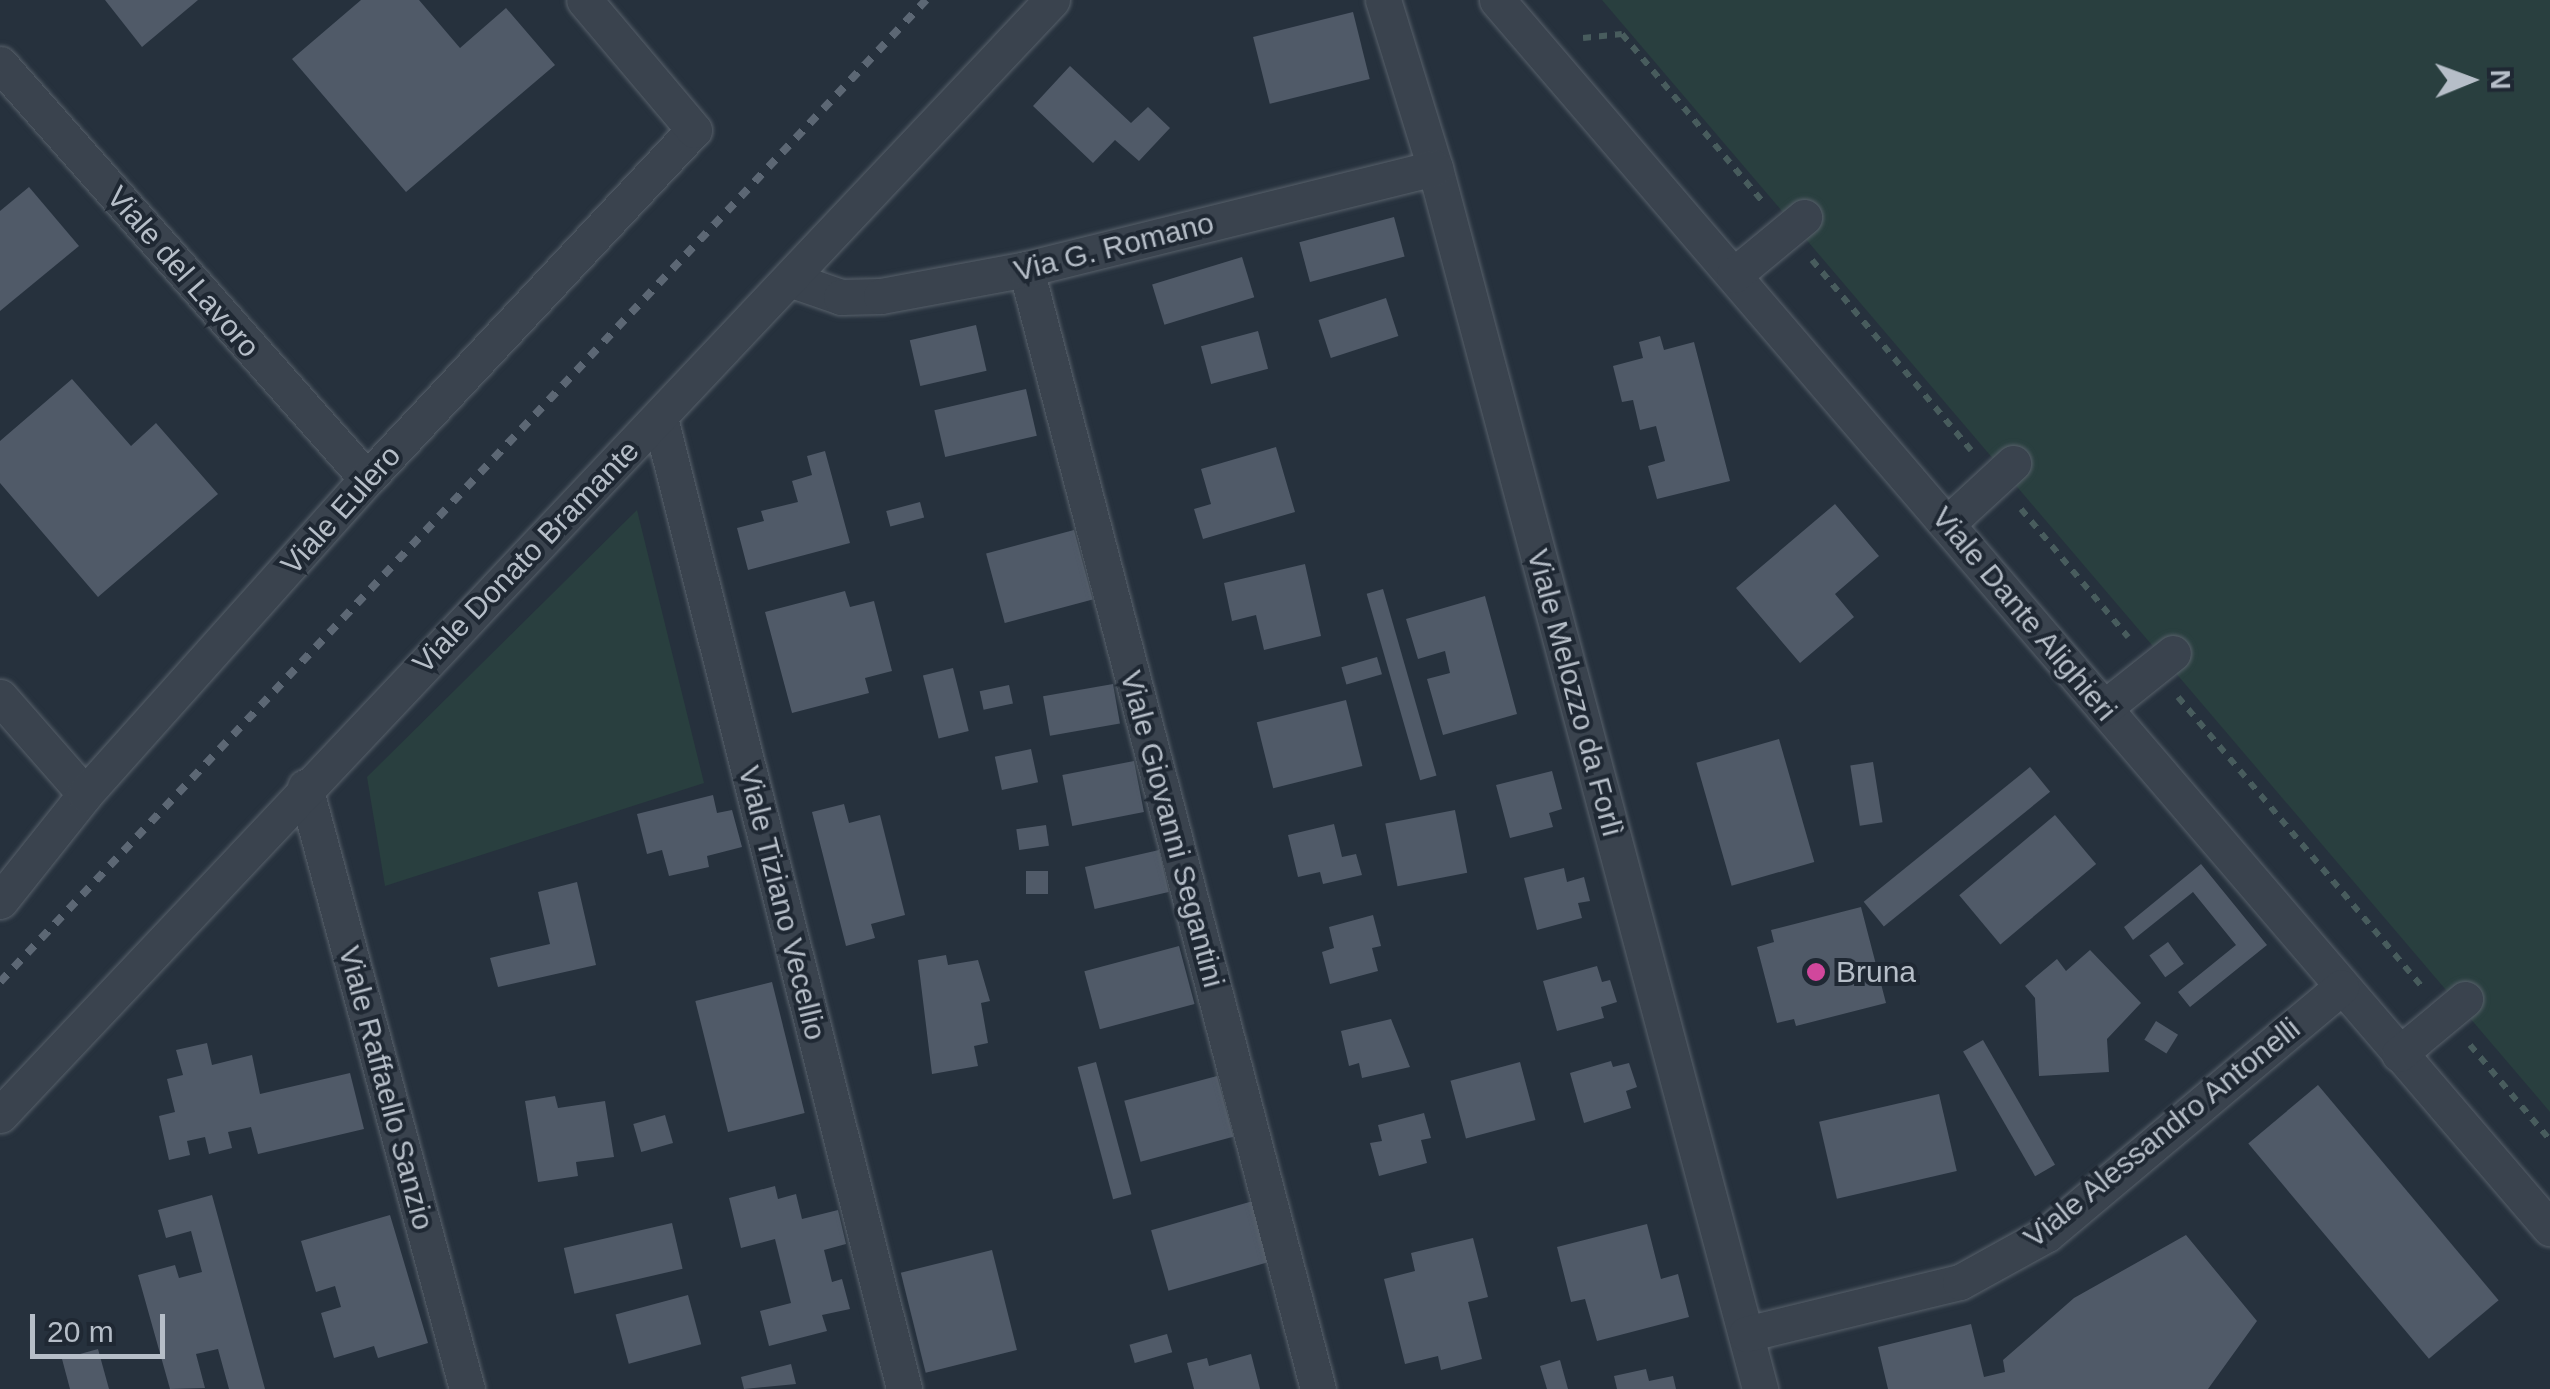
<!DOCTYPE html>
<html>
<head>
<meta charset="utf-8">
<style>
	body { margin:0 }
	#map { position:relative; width:2550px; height:1389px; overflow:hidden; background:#26313d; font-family:Arial,sans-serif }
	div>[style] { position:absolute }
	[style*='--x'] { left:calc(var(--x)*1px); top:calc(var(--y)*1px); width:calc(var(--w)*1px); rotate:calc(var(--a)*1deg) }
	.green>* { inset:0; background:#293f3f }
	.building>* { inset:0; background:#505a68; transform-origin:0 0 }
	.path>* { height:6px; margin-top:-3px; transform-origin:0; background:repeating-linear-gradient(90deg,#485c5d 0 8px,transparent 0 16px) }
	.roads { filter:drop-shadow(0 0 2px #58616b) drop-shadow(0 0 2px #58616b) }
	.minor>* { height:35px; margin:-17.5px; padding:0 17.5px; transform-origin:17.5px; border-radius:17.5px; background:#3a434e }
	.rail>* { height:8px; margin-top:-4px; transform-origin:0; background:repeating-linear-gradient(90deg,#5c6774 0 10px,transparent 0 20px) }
	.dots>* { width:28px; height:28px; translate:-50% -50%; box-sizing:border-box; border:5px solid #1f2833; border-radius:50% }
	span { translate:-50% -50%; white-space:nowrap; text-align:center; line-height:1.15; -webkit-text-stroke:8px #1f2833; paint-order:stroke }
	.street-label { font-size:30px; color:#b6bec8 }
	.poi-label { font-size:30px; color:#b6bec8 }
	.left { translate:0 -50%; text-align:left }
	.north { position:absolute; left:2420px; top:30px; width:100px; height:100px; -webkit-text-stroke:8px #1f2833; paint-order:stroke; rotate:89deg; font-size:28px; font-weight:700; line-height:40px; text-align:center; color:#b6bec8 }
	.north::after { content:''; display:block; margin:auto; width:35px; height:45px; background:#b6bec8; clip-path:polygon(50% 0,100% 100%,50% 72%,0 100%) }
	.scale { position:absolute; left:30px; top:1314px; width:135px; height:45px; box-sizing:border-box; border:5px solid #b6bec8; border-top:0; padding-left:12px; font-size:30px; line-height:35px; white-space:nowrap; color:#b6bec8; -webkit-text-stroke:8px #1f2833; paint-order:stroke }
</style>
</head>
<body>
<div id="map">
	<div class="green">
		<div style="clip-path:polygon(1602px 0,2550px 0,2550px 1112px)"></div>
		<div style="clip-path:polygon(637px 510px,704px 783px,385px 886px,367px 777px)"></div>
	</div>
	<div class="building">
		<div style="clip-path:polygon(105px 0,198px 0,142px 47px)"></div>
		<div style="clip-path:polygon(361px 0,419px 0,460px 48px,506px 8px,555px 65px,406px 192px,292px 59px)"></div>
		<div style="left:1353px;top:12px;width:69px;height:103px;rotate:76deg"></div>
		<div style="clip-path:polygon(1070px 66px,1131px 123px,1148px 107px,1170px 128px,1139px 161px,1115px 140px,1093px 163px,1033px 106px)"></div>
		<div style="clip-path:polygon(29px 187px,79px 246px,0 311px,0 211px)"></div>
		<div style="left:1394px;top:217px;width:41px;height:98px;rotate:75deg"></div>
		<div style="left:1242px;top:257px;width:42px;height:94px;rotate:73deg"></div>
		<div style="left:1386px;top:298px;width:40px;height:71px;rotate:72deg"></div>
		<div style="left:976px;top:325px;width:47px;height:68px;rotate:77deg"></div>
		<div style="left:1258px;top:331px;width:39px;height:59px;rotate:75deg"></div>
		<div style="clip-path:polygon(1660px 336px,1664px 350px,1694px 342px,1730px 481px,1657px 499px,1648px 466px,1665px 461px,1656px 426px,1640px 430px,1633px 400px,1622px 402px,1613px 366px,1643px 358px,1639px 342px)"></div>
		<div style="clip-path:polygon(72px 379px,131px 446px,156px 423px,218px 494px,98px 597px,0 483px,0 441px)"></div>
		<div style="left:1026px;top:389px;width:48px;height:94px;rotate:77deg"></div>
		<div style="clip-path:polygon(1276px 447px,1295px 512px,1203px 539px,1194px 509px,1211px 504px,1201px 469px)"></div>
		<div style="clip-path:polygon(825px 451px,850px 543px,748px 570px,737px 528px,764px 521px,761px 511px,798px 502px,792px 481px,812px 475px,807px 456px)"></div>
		<div style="left:920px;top:502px;width:16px;height:35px;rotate:75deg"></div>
		<div style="clip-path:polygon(1835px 504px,1879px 556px,1835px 594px,1854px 617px,1800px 663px,1736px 588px)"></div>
		<div style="left:1074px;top:530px;width:72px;height:91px;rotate:75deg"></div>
		<div style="clip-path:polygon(1305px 564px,1321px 636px,1264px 650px,1256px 615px,1232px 621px,1224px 583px)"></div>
		<div style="left:1383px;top:589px;width:194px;height:17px;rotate:74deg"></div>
		<div style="clip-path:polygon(845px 591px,850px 607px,874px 601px,892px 671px,865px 678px,869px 693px,792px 713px,765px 612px)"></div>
		<div style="clip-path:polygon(1485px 596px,1517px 714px,1443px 735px,1427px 679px,1450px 673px,1445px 651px,1418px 659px,1406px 619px)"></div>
		<div style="left:1377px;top:657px;width:18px;height:37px;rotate:74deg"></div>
		<div style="left:953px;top:668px;width:65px;height:31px;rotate:76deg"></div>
		<div style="left:1113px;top:684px;width:40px;height:71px;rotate:80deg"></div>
		<div style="left:1009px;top:685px;width:19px;height:30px;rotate:78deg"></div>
		<div style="left:1346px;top:700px;width:68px;height:92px;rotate:76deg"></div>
		<div style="left:1779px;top:739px;width:128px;height:86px;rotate:74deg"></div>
		<div style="left:1031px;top:749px;width:34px;height:37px;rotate:78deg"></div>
		<div style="left:1134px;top:761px;width:52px;height:73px;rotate:79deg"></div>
		<div style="left:1873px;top:762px;width:61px;height:23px;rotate:81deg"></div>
		<div style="left:2030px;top:767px;width:32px;height:214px;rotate:51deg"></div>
		<div style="clip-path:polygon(1552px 771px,1562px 809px,1549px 813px,1553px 827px,1510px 838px,1496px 785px)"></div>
		<div style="clip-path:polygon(713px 795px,717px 813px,732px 810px,742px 847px,707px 856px,709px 867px,669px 876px,662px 850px,647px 854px,637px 814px)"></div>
		<div style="clip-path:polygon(844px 804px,849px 823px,880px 815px,905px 915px,871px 924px,875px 938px,846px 946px,812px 812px)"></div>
		<div style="left:1455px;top:810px;width:64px;height:71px;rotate:79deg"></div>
		<div style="left:2055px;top:815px;width:64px;height:125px;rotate:50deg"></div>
		<div style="clip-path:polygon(1334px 824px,1342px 857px,1356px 854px,1362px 875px,1323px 884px,1320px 872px,1298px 877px,1288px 835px)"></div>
		<div style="left:1046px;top:825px;width:21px;height:30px;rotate:82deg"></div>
		<div style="left:1159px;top:850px;width:43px;height:76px;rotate:77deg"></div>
		<div style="clip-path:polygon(2201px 864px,2267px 945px,2190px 1007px,2178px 992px,2236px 945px,2193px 892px,2133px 940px,2124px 927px)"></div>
		<div style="clip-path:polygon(1564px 868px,1567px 882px,1584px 877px,1590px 901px,1578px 903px,1582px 918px,1537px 930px,1524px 878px)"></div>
		<div style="left:1048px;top:871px;width:23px;height:22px;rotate:90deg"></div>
		<div style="clip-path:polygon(577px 882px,596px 965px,498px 987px,490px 958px,550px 944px,538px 892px)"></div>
		<div style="clip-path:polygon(1861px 907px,1886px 1003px,1796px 1026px,1794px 1019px,1777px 1023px,1757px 947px,1774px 942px,1771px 930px)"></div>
		<div style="clip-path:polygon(1373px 915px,1381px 946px,1372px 948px,1378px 971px,1330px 984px,1322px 952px,1334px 948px,1329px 927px)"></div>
		<div style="left:2168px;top:942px;width:27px;height:23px;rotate:54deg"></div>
		<div style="left:1179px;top:946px;width:60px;height:98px;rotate:75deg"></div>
		<div style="clip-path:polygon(2090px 950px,2141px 1003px,2107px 1039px,2109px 1072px,2039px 1076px,2035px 998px,2025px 986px,2057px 959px,2066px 971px)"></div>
		<div style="clip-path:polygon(946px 955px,948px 965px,978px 960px,990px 1001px,981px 1003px,988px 1043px,974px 1046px,978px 1066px,932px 1074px,918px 960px)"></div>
		<div style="clip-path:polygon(1597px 966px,1602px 982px,1610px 980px,1617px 1002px,1601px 1007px,1604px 1018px,1557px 1031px,1543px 981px)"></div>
		<div style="left:772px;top:982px;width:135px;height:79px;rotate:76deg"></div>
		<div style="clip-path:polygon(1391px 1019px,1410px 1067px,1362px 1078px,1359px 1063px,1349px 1066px,1341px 1031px)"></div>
		<div style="left:2156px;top:1021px;width:26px;height:22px;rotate:32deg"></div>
		<div style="left:1983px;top:1040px;width:144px;height:23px;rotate:60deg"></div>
		<div style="clip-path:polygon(207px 1043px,212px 1065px,252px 1055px,260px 1094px,350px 1073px,364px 1129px,258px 1154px,251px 1127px,228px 1132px,232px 1148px,209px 1154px,205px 1137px,187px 1141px,190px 1155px,169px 1160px,159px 1116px,175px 1112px,167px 1079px,183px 1075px,176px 1050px)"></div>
		<div style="clip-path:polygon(1611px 1061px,1613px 1067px,1629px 1063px,1637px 1087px,1626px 1091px,1631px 1108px,1584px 1123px,1570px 1073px)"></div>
		<div style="left:1096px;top:1062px;width:137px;height:19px;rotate:75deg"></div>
		<div style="left:1520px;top:1062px;width:60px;height:72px;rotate:75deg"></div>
		<div style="left:1217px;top:1076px;width:63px;height:96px;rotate:75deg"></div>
		<div style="left:2318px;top:1085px;width:281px;height:91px;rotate:50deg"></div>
		<div style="left:1939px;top:1094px;width:79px;height:123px;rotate:77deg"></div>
		<div style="clip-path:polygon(555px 1096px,558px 1108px,605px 1101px,614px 1157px,576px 1162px,578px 1176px,538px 1182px,525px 1101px)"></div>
		<div style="clip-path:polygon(1424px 1113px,1431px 1138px,1421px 1140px,1427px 1163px,1379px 1176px,1370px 1143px,1382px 1141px,1378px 1125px)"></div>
		<div style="left:665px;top:1115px;width:29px;height:33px;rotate:74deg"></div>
		<div style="clip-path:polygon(775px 1186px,778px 1199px,796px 1194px,802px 1219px,838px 1210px,846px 1244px,824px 1250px,832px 1282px,842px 1279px,850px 1309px,822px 1315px,827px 1331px,769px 1346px,760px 1311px,791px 1303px,775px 1239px,741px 1248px,729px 1198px)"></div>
		<div style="clip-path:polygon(212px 1195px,265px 1389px,229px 1389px,218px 1349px,196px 1354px,205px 1388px,170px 1389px,138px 1275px,175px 1265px,179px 1278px,202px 1272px,191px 1231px,166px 1238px,158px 1210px)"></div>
		<div style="left:1253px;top:1201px;width:63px;height:106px;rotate:74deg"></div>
		<div style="clip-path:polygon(390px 1215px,428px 1343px,378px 1358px,374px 1346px,334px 1358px,321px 1313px,341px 1307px,335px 1286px,316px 1292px,301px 1241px)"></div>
		<div style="left:672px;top:1223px;width:47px;height:111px;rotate:77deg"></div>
		<div style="clip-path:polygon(1647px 1224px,1661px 1279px,1678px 1274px,1689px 1317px,1597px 1341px,1585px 1299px,1571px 1302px,1557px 1247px)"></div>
		<div style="clip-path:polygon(2186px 1235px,2257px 1321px,2208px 1389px,1888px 1389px,1878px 1347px,1971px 1324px,1984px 1377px,2005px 1372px,2003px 1360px,2074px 1298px)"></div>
		<div style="clip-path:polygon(1473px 1238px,1488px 1297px,1468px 1302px,1482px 1359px,1441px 1370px,1438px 1356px,1405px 1364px,1384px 1279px,1415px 1271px,1411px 1253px)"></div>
		<div style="left:992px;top:1250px;width:103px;height:94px;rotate:76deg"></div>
		<div style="left:688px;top:1295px;width:51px;height:75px;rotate:75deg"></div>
		<div style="left:1167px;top:1334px;width:19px;height:39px;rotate:74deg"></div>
		<div style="clip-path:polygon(98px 1349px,109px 1389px,70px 1389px,62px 1359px)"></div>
		<div style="clip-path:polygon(1251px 1354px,1260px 1389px,1194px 1389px,1187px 1363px,1207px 1358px,1209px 1366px)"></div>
		<div style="clip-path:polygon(1560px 1360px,1568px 1389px,1547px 1389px,1540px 1366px)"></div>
		<div style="clip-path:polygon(791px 1364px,796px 1384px,744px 1389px,741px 1377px)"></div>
		<div style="clip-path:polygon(1646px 1369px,1649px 1381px,1673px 1376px,1676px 1389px,1617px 1389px,1614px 1376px)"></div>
	</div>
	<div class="path">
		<div style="--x:1583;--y:38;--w:39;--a:-6"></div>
		<div style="--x:1622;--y:34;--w:218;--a:50"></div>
		<div style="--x:1812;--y:260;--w:248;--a:50.1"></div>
		<div style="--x:2021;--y:509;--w:167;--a:50.1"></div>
		<div style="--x:2178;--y:697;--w:378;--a:49.9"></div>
		<div style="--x:2470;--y:1045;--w:124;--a:49.9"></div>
	</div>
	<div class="roads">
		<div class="minor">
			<div style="--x:1383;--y:0;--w:176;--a:72.8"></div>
			<div style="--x:1435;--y:168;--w:1264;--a:75.09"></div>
			<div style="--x:1497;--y:0;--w:1618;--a:49.39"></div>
			<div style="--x:0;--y:64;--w:554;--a:48.51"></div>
			<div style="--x:1026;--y:269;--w:1157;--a:75.39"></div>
			<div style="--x:1734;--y:275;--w:91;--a:-39.6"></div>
			<div style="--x:792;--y:280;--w:52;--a:19.1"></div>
			<div style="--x:841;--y:297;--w:40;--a:-1.4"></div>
			<div style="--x:881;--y:296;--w:147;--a:-10.5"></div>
			<div style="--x:1026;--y:269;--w:421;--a:-13.9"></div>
			<div style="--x:660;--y:418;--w:1001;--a:75.89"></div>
			<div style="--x:1947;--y:524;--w:90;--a:-42.7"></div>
			<div style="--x:0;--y:697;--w:129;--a:48.8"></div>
			<div style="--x:2104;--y:708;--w:88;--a:-38.6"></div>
			<div style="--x:305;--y:787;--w:623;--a:74.94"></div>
			<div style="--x:0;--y:901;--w:137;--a:-51.5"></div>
			<div style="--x:85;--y:794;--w:423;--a:-48.2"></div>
			<div style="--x:367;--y:479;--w:478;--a:-46.9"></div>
			<div style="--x:694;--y:130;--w:170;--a:-130.2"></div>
			<div style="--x:2399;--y:1054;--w:86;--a:-39.8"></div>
			<div style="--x:0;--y:1115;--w:1533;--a:-46.67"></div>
			<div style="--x:1746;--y:1334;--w:220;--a:-13.7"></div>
			<div style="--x:1960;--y:1282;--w:99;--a:-28.9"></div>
			<div style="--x:2047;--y:1234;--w:384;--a:-40"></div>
		</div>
	</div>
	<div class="rail">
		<div style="--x:0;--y:982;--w:1350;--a:-46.68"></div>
	</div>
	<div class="dots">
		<div style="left:1816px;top:972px;background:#d1479c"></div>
	</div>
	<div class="street-label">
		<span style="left:1114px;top:247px;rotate:-14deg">Via G. Romano</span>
		<span style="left:183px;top:272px;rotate:49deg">Viale del Lavoro</span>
		<span style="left:341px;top:510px;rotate:-48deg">Viale Eulero</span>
		<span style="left:526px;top:557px;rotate:-46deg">Viale Donato Bramante</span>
		<span style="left:2024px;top:614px;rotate:50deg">Viale Dante Alighieri</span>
		<span style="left:1575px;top:693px;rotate:75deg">Viale Melozzo da Forlì</span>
		<span style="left:1172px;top:829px;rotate:75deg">Viale Giovanni Segantini</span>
		<span style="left:782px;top:903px;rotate:76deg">Viale Tiziano Vecellio</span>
		<span style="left:386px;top:1088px;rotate:75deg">Viale Raffaello Sanzio</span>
		<span style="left:2162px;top:1133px;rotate:-39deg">Viale Alessandro Antonelli</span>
	</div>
	<div class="poi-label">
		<span class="left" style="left:1836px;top:972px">Bruna</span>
	</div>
	<div class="north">N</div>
	<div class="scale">20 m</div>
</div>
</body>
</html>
